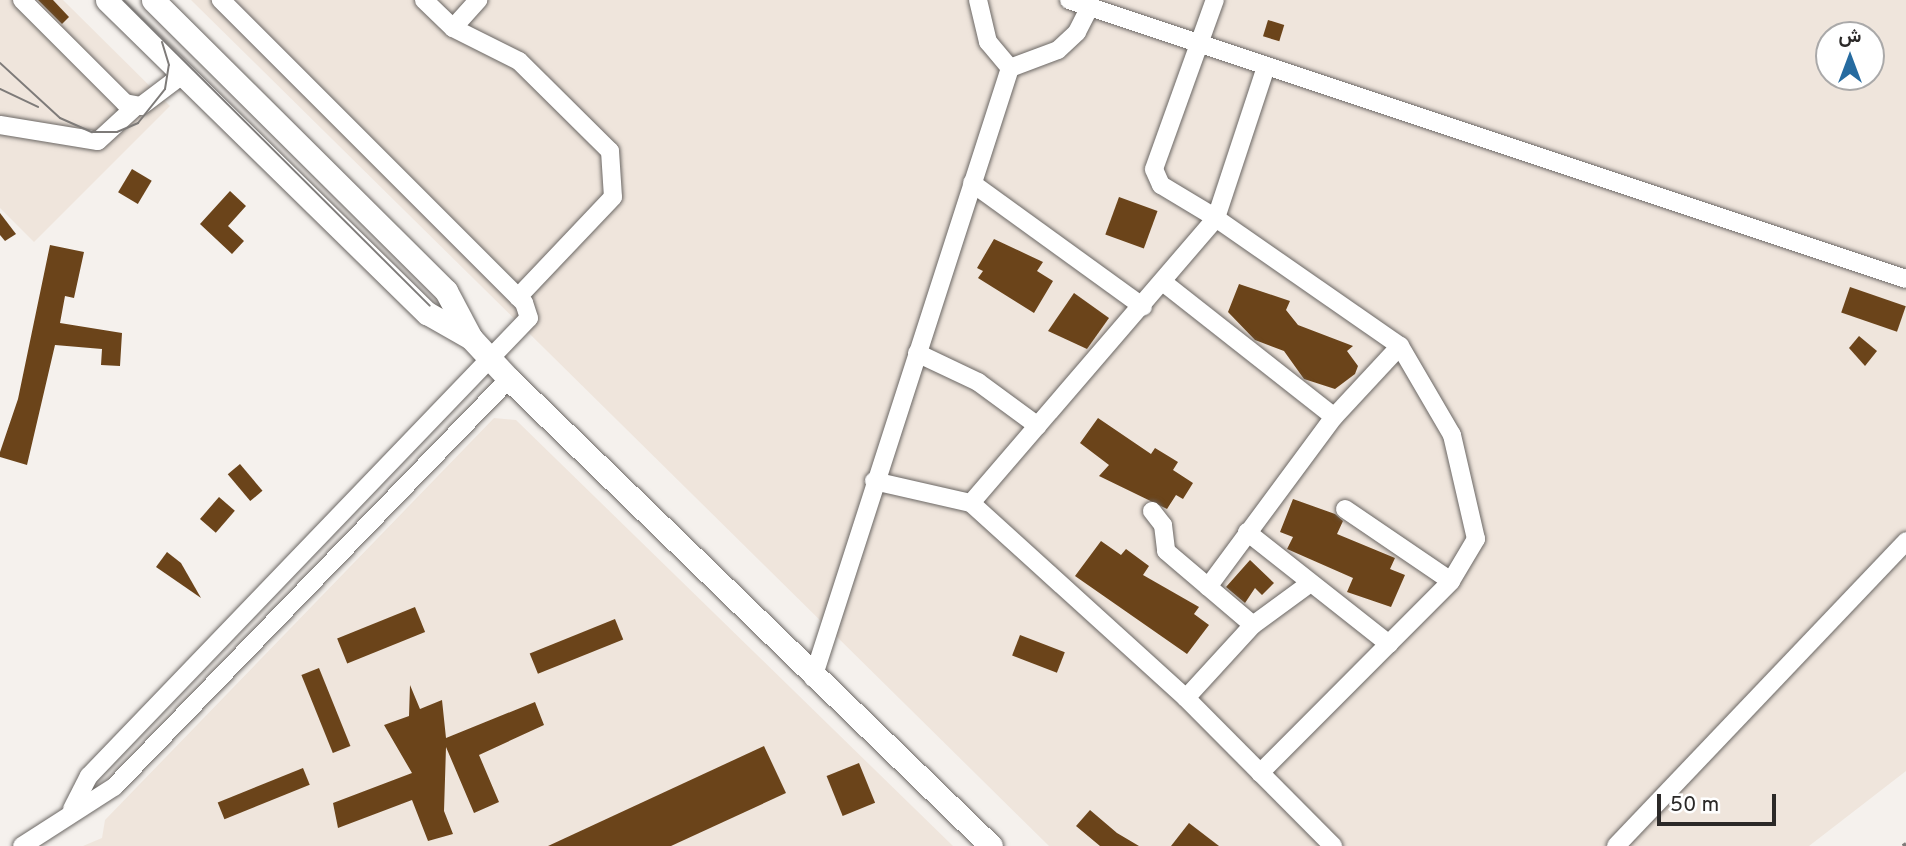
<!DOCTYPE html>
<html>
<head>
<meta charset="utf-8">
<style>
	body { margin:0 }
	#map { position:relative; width:1906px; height:846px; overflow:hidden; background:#f5f1ed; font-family:Overpass,Vazirmatn,sans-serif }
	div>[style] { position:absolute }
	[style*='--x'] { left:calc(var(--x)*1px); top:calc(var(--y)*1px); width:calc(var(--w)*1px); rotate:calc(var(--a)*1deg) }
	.built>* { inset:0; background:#efe5dc }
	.building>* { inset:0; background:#6b441a; transform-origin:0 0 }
	.roads { filter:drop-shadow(0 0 2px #6b6764) drop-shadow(0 0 2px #6b6764) }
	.minor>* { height:18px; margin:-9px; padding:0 9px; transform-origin:9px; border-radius:9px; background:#fff }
	.major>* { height:23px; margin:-11.5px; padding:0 11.5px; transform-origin:11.5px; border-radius:11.5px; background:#fff }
	.tram>* { height:2px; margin:-1px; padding:0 1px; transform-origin:1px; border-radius:1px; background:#7e7b79 }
	.rail>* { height:4.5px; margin-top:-2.25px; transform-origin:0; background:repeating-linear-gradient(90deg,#7e7b79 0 12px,transparent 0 24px) }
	span { translate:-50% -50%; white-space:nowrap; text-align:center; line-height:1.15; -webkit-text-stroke:7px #fff; paint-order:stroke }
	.north { position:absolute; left:1815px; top:21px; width:70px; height:70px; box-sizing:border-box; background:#fff; border:2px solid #aaa9a9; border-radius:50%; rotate:0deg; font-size:19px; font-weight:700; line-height:28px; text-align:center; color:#2b2928 }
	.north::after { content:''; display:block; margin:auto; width:24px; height:32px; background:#266ba0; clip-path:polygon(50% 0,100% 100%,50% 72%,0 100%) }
	.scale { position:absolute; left:1657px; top:794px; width:119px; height:32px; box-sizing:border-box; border:4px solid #2b2928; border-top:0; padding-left:9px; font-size:21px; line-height:24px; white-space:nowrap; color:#2b2928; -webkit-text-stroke:5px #fff; paint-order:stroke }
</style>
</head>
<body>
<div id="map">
	<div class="built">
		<div style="clip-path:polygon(0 0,63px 0,170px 106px,34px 242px,0 208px)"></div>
		<div style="clip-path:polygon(evenodd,191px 0,1906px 0,1906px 771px,1809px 846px,1049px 846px,191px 0,1829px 35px,1871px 35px,1871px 77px,1829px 77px,1829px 35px)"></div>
		<div style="clip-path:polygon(494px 418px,516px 420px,953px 846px,83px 846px,102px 838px,105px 820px)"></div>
	</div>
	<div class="building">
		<div style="clip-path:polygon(38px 0,53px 0,69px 17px,62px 24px)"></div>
		<div style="left:1268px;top:20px;width:17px;height:17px;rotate:17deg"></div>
		<div style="left:132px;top:169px;width:23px;height:27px;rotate:31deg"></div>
		<div style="clip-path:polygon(230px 191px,246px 206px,228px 226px,244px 241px,232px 254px,200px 224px)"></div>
		<div style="left:1119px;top:197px;width:41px;height:40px;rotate:20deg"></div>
		<div style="clip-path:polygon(0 213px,16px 234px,5px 241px,0 235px)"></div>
		<div style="clip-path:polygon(994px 239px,1043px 262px,1037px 271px,1053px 281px,1034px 313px,978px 278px,983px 271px,977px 268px)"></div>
		<div style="clip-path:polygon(50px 245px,84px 252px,74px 298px,65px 296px,60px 323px,122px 333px,120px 366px,101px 365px,102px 349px,55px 345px,27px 465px,0 457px,0 452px,18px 399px)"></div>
		<div style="clip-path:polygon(1239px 284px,1290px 301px,1286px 310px,1298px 325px,1353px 346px,1347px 351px,1358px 366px,1355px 374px,1335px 389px,1304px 379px,1284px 351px,1255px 340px,1228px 312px)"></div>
		<div style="left:1850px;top:287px;width:59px;height:27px;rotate:19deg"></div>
		<div style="clip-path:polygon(1074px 293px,1109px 318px,1087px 349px,1048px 331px)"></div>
		<div style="clip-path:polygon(1859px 336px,1877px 351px,1865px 366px,1849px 348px)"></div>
		<div style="clip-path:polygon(1098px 418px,1151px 454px,1155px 448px,1178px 462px,1173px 470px,1193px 483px,1183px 499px,1176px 495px,1167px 509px,1099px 476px,1109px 465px,1080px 443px)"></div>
		<div style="left:240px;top:464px;width:35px;height:16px;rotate:50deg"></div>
		<div style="left:219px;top:497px;width:21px;height:29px;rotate:41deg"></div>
		<div style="clip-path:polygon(1293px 499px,1335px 514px,1343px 521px,1337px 534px,1395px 558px,1390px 569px,1405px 575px,1391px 607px,1347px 592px,1353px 578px,1287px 549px,1293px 537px,1280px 532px)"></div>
		<div style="clip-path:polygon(1101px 541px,1121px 555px,1126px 549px,1149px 566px,1143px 575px,1199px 607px,1194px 614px,1209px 625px,1187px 654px,1075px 576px)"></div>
		<div style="clip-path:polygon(167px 552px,181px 563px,201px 598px,156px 567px)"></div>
		<div style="clip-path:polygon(1250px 560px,1274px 583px,1262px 595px,1255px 588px,1245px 603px,1226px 587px)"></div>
		<div style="left:415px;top:607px;width:27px;height:84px;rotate:68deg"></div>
		<div style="left:615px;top:619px;width:22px;height:92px;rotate:68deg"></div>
		<div style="left:1020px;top:635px;width:48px;height:22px;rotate:21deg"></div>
		<div style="left:319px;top:668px;width:84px;height:19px;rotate:68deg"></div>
		<div style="clip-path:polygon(410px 685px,420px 709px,442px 700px,446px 738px,535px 702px,544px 725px,479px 755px,499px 802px,474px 813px,446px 747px,444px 811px,453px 834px,428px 841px,412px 800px,338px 828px,333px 803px,412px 773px,384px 725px,409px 716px)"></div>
		<div style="clip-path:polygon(764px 746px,786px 793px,671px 846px,548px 846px)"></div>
		<div style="left:859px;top:763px;width:43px;height:35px;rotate:68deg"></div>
		<div style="left:303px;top:768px;width:18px;height:92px;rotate:68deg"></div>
		<div style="clip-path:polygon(1090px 810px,1117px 833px,1139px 846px,1100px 846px,1076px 826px)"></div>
		<div style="clip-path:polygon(1189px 823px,1219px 846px,1171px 846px)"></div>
	</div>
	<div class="roads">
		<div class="minor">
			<div style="--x:22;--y:0;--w:146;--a:45"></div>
			<div style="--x:125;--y:103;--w:16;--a:11"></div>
			<div style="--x:141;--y:106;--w:46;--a:-37.1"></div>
			<div style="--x:178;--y:78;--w:15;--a:11"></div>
			<div style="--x:424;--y:0;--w:40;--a:44"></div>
			<div style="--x:453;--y:28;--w:74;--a:26.6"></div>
			<div style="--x:519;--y:61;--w:128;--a:44.7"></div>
			<div style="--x:610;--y:151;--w:46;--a:86.3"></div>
			<div style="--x:613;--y:197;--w:138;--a:133.5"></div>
			<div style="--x:1069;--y:0;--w:882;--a:18.43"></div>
			<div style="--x:453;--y:28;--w:38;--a:-48"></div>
			<div style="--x:1010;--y:68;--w:51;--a:-20.6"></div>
			<div style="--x:1058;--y:50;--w:26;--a:-43"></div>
			<div style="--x:1077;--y:32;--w:29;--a:-63"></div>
			<div style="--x:0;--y:125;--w:99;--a:9.3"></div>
			<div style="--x:98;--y:141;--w:52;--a:-42.6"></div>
			<div style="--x:972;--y:183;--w:211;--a:35.9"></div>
			<div style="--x:1164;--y:283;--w:216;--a:38.2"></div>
			<div style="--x:917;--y:353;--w:68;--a:25.4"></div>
			<div style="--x:978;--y:382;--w:74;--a:36.3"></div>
			<div style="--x:874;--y:481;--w:99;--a:12.8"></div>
			<div style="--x:971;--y:503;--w:290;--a:42.2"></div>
			<div style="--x:1186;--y:698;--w:209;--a:45.2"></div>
			<div style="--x:971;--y:503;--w:376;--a:-49.3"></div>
			<div style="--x:1216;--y:218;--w:64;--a:-149"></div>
			<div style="--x:1161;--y:185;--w:17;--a:-114"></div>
			<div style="--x:1154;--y:169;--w:180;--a:-70.2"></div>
			<div style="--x:1345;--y:509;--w:128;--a:34.2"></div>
			<div style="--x:1152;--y:511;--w:18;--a:52"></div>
			<div style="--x:1163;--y:525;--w:26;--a:83"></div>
			<div style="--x:1166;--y:551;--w:114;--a:40.4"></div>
			<div style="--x:1247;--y:532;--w:181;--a:38.3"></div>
			<div style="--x:1208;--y:587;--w:212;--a:-53.5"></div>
			<div style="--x:1334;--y:417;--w:97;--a:-47.1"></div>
			<div style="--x:813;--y:678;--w:641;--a:-72.1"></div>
			<div style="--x:1010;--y:68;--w:34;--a:-130"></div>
			<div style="--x:988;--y:42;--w:43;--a:-103.4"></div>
			<div style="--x:1186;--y:698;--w:99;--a:-47.5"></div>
			<div style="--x:1253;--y:625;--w:69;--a:-36.2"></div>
			<div style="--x:1260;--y:773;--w:271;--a:-45.1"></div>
			<div style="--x:1451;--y:581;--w:49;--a:-59.2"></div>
			<div style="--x:1476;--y:539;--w:107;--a:-103"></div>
			<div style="--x:1452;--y:435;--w:103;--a:-120.3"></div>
			<div style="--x:1400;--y:346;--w:224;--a:-145.2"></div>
			<div style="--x:1216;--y:218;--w:156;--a:-71.7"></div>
			<div style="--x:72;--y:809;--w:37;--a:-63"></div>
			<div style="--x:89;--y:776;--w:635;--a:-46.15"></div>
			<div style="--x:529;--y:318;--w:16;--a:-108"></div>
			<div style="--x:524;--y:303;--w:429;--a:-135"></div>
			<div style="--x:22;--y:846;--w:109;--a:-32.7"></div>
			<div style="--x:114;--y:787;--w:568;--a:-45.93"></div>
			<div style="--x:1616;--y:846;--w:421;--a:-46.4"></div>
		</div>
		<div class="major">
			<div style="--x:107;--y:0;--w:448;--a:44.4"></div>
			<div style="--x:427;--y:313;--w:51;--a:29.6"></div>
			<div style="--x:153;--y:0;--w:413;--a:44.8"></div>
			<div style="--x:446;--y:291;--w:53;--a:62"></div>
			<div style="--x:471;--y:338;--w:56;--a:47.2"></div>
			<div style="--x:509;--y:379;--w:671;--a:44.09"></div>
		</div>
	</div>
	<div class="tram">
		<div style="--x:123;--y:0;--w:433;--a:44.9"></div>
		<div style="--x:0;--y:63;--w:81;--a:42.5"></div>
		<div style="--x:60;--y:118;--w:35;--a:24"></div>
		<div style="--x:92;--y:132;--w:25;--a:0"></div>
		<div style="--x:117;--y:132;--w:23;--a:-23"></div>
		<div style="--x:138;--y:123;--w:43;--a:-51.5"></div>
		<div style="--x:165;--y:89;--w:24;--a:-81"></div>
		<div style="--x:169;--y:65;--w:24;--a:-107"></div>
		<div style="--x:0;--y:89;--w:42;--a:25.3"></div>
	</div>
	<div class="rail">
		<div style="--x:1903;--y:846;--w:4;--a:-34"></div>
	</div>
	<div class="north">ش</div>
	<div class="scale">50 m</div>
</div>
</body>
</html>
